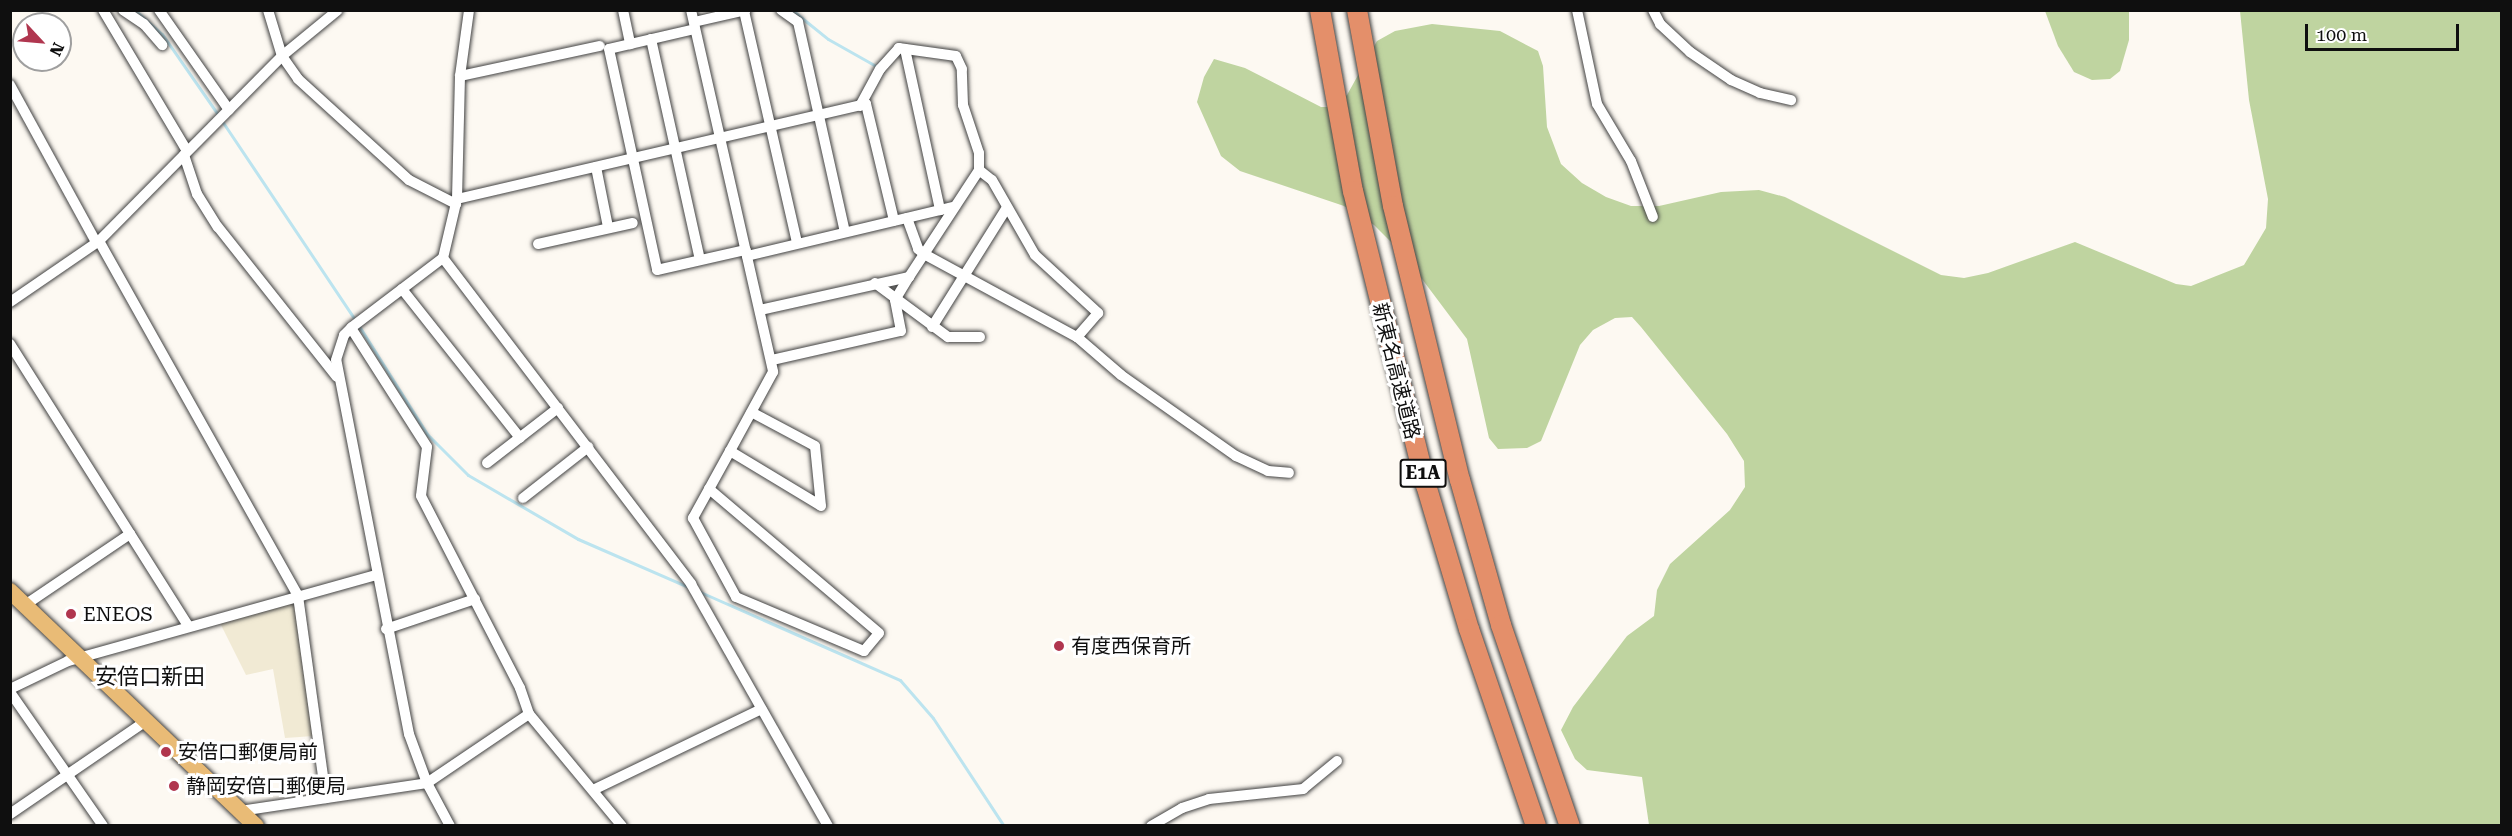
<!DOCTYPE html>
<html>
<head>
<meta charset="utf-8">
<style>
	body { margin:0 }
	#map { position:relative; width:2512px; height:836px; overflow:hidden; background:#fdf9f2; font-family:"Roboto Serif","Noto Sans JP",serif }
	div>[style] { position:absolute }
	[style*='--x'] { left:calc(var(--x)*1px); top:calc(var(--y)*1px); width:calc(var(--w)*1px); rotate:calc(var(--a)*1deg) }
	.farmland>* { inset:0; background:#f1ead4 }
	.forest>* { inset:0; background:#bfd4a0 }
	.stream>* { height:3px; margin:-1.5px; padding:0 1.5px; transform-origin:1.5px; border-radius:1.5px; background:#bce4ef }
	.roads { filter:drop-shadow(0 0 2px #424242) drop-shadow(0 0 2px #424242) }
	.minor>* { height:10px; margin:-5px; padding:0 5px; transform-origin:5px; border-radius:5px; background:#fff }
	.primary>* { height:16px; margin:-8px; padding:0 8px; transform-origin:8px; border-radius:8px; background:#e9bb76 }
	.motorway>* { height:20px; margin:-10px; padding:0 10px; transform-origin:10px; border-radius:10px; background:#e48f6a }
	.dots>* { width:16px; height:16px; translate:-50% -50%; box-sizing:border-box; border:3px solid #fff; border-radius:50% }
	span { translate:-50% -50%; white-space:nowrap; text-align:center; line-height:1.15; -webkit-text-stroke:6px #fff; paint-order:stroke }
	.shield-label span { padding:2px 4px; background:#fff; border:2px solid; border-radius:4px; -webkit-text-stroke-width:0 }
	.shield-label { font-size:18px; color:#0f0f0f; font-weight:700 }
	.street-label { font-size:20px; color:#0f0f0f }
	.poi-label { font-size:20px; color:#0f0f0f }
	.left { translate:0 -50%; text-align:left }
	.quarter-label { font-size:22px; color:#0f0f0f }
	.frame { position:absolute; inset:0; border:12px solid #0f0f0f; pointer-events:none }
	.north { position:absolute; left:12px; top:12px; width:60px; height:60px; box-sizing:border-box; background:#fff; border:2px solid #9f9f9f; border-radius:50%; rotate:116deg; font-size:16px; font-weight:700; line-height:24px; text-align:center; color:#0f0f0f }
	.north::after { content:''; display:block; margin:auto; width:21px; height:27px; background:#b0364f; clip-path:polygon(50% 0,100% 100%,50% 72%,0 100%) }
	.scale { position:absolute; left:2305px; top:24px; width:154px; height:27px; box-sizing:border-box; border:3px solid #0f0f0f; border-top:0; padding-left:8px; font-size:18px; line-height:21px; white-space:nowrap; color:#0f0f0f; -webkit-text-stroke:4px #fff; paint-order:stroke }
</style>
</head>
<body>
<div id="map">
	<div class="farmland">
		<div style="clip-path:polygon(291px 603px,296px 606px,314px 736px,285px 738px,273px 669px,246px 675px,220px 623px)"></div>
	</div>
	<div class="forest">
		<div style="clip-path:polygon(2045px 11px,2129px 11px,2129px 40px,2120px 71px,2110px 79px,2092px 80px,2074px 72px,2058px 46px)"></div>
		<div style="clip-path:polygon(2240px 11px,2501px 11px,2501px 825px,1649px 825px,1642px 777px,1587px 770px,1575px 759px,1561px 730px,1573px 707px,1627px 636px,1654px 616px,1657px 590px,1670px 564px,1730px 510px,1745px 487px,1744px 461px,1727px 434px,1641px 327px,1632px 317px,1615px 318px,1593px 330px,1580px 345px,1541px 441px,1527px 448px,1498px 449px,1489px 438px,1467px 339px,1404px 255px,1374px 225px,1344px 206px,1240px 171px,1221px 156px,1197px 102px,1204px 77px,1214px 59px,1245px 68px,1321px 107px,1333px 107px,1347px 95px,1377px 41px,1395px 31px,1432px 24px,1500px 31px,1538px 51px,1543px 66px,1547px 127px,1561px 164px,1582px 183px,1606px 197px,1631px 206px,1659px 206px,1721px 192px,1759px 190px,1785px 197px,1941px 275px,1964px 278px,1988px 273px,2075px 242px,2176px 284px,2191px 286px,2244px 265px,2266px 228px,2268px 199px,2249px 100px)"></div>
	</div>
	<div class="stream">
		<div style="--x:135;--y:10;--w:36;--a:42"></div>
		<div style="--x:162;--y:34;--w:100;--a:55.2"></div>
		<div style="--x:792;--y:10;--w:46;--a:38.9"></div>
		<div style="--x:828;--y:39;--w:55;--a:29.4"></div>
		<div style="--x:222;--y:121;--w:239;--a:56.2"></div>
		<div style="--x:359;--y:326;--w:128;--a:57.8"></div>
		<div style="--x:427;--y:434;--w:58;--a:45"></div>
		<div style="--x:468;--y:475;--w:127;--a:30.2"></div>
		<div style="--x:578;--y:539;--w:118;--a:23.5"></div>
		<div style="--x:698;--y:591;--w:221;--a:23.8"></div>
		<div style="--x:900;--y:680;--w:50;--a:49"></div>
		<div style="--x:933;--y:718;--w:129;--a:56.7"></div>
	</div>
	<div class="roads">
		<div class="minor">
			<div style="--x:103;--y:10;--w:164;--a:59.2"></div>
			<div style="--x:123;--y:10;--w:25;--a:34"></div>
			<div style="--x:144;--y:24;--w:28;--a:49"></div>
			<div style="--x:159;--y:10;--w:122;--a:55"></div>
			<div style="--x:268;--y:10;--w:48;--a:73.1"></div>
			<div style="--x:282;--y:56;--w:28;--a:55"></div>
			<div style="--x:298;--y:79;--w:150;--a:42.3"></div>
			<div style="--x:409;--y:180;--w:53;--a:27.1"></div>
			<div style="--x:623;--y:10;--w:35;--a:78"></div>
			<div style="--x:691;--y:10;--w:371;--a:77.2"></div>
			<div style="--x:773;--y:372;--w:90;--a:118.6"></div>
			<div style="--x:730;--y:451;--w:77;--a:118.9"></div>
			<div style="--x:693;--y:518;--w:90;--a:61.4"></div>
			<div style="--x:736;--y:597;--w:139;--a:22.9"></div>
			<div style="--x:864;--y:651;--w:23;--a:-50"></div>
			<div style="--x:879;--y:633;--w:223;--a:-139.7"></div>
			<div style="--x:781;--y:10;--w:21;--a:35"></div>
			<div style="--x:798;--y:22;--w:215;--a:77.4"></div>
			<div style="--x:1577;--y:10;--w:96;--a:78"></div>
			<div style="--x:1597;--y:104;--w:66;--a:59.2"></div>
			<div style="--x:1631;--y:161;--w:60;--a:68.6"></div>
			<div style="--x:1653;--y:10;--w:16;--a:63"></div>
			<div style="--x:1660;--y:24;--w:41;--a:43"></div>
			<div style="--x:1690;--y:52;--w:50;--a:34.3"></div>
			<div style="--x:1731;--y:80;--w:32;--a:24"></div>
			<div style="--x:1760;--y:93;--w:32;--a:13"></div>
			<div style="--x:744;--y:11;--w:237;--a:77.1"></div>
			<div style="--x:694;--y:22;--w:53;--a:-13"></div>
			<div style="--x:695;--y:29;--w:88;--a:166.9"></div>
			<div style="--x:609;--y:49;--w:226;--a:77.7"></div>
			<div style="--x:657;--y:270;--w:91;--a:-12.7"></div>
			<div style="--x:651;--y:39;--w:226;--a:77.5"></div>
			<div style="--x:905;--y:49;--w:165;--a:77.7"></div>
			<div style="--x:460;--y:76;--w:143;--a:-12.1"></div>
			<div style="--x:10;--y:85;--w:179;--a:61.3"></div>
			<div style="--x:184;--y:155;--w:41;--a:71.6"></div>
			<div style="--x:197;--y:194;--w:39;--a:58"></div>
			<div style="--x:218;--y:227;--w:191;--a:51.6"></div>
			<div style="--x:596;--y:167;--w:61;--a:78.7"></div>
			<div style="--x:979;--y:170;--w:16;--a:38"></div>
			<div style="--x:992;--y:180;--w:86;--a:60.2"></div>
			<div style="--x:1035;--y:255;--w:86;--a:42.6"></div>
			<div style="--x:1098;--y:313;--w:32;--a:131"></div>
			<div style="--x:457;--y:199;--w:420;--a:-13.1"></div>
			<div style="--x:866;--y:104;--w:120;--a:76.5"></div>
			<div style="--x:907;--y:218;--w:33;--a:70"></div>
			<div style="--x:918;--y:249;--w:8;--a:40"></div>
			<div style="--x:924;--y:254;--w:174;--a:28.5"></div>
			<div style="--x:1077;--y:337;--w:58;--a:40.8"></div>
			<div style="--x:1121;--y:375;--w:141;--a:35.2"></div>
			<div style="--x:1236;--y:456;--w:35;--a:25"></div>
			<div style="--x:1268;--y:471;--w:21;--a:5"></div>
			<div style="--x:99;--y:241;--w:407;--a:60.7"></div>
			<div style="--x:298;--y:596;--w:204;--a:82.1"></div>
			<div style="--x:538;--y:244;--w:97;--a:-12.5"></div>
			<div style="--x:747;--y:256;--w:212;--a:-13.4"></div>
			<div style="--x:443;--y:258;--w:410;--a:52.7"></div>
			<div style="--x:691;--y:584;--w:278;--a:60.5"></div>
			<div style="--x:875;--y:283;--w:91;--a:36.5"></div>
			<div style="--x:948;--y:337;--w:32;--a:0"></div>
			<div style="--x:402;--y:289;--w:190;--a:51.6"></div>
			<div style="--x:10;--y:302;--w:108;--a:-34.4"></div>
			<div style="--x:99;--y:241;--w:260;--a:-45.3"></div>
			<div style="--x:282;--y:56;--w:72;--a:-39.4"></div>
			<div style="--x:760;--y:310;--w:153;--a:-12.5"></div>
			<div style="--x:909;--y:277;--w:128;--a:-56.8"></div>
			<div style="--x:979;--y:170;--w:17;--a:-90"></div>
			<div style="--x:979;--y:153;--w:51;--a:-108.4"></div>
			<div style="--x:963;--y:105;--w:36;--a:-92"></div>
			<div style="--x:962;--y:69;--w:14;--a:-115"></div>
			<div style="--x:956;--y:56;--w:58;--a:-172"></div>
			<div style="--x:899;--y:48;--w:28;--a:132"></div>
			<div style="--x:880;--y:69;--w:42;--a:118.4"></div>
			<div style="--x:932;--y:327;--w:139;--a:-57.9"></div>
			<div style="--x:351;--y:328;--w:141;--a:57.4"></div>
			<div style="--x:427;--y:447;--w:49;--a:97"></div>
			<div style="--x:421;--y:496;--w:216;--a:62.7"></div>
			<div style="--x:520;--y:688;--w:28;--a:71"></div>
			<div style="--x:529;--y:714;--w:146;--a:50.3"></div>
			<div style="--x:10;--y:344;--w:333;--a:57.7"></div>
			<div style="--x:772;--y:360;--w:132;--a:-12.7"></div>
			<div style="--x:901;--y:331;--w:32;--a:-101"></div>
			<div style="--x:895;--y:300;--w:27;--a:-59"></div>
			<div style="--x:730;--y:451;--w:106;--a:31.1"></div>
			<div style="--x:821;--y:506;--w:60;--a:-95.7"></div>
			<div style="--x:815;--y:446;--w:72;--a:-152"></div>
			<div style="--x:487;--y:463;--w:90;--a:-37.8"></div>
			<div style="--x:523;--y:498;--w:83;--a:-38.1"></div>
			<div style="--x:25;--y:605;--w:127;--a:-34.1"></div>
			<div style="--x:386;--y:629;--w:94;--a:-18.6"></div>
			<div style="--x:10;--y:689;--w:64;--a:-25.8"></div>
			<div style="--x:68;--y:661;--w:320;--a:-15.6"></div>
			<div style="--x:10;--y:692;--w:163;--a:55.2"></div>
			<div style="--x:593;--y:790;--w:187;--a:-25.7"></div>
			<div style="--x:240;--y:811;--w:189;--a:-8.5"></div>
			<div style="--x:427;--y:783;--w:123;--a:-34.1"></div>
			<div style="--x:10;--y:814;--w:165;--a:-34.4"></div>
			<div style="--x:450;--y:826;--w:49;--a:-118.1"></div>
			<div style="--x:427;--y:783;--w:52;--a:-110.2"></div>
			<div style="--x:409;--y:734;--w:381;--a:-101"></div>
			<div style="--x:336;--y:360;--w:26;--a:-72"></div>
			<div style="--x:344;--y:335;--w:11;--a:-45"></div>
			<div style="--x:352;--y:327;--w:114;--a:-37.2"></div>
			<div style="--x:443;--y:258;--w:61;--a:-76.7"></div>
			<div style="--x:457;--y:199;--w:123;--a:-88.6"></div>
			<div style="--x:460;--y:76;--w:67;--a:-82.2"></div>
			<div style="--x:1151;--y:826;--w:36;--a:-30"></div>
			<div style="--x:1182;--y:808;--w:28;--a:-18"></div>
			<div style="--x:1209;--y:799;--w:95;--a:-6.1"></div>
			<div style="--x:1303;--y:789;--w:44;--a:-39.5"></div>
		</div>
		<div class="primary">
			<div style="--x:10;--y:591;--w:340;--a:43.7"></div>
		</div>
		<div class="motorway">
			<div style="--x:1320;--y:10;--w:184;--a:79.7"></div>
			<div style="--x:1353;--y:191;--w:303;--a:76.1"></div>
			<div style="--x:1426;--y:485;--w:150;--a:73.4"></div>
			<div style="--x:1469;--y:629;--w:208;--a:71.2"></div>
			<div style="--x:1357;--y:10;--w:199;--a:79.6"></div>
			<div style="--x:1393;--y:206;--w:282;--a:76.3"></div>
			<div style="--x:1460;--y:480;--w:151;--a:74.2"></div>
			<div style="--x:1501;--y:625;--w:213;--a:71.1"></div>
		</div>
	</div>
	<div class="dots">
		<div style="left:71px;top:614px;background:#b0364f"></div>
		<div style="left:1059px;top:646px;background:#b0364f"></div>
		<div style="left:166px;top:752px;background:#b0364f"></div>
		<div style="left:174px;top:786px;background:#b0364f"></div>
	</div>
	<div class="shield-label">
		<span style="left:1423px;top:473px">E1A</span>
	</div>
	<div class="street-label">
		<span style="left:1396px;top:371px;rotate:76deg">新東名高速道路</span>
	</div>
	<div class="poi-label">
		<span class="left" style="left:83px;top:614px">ENEOS</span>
		<span class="left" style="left:1071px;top:646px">有度西保育所</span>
		<span class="left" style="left:178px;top:752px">安倍口郵便局前</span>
		<span class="left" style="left:186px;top:786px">静岡安倍口郵便局</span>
	</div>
	<div class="quarter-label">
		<span style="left:150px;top:677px">安倍口新田</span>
	</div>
	<div class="frame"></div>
	<div class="north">N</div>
	<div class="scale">100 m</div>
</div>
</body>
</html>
